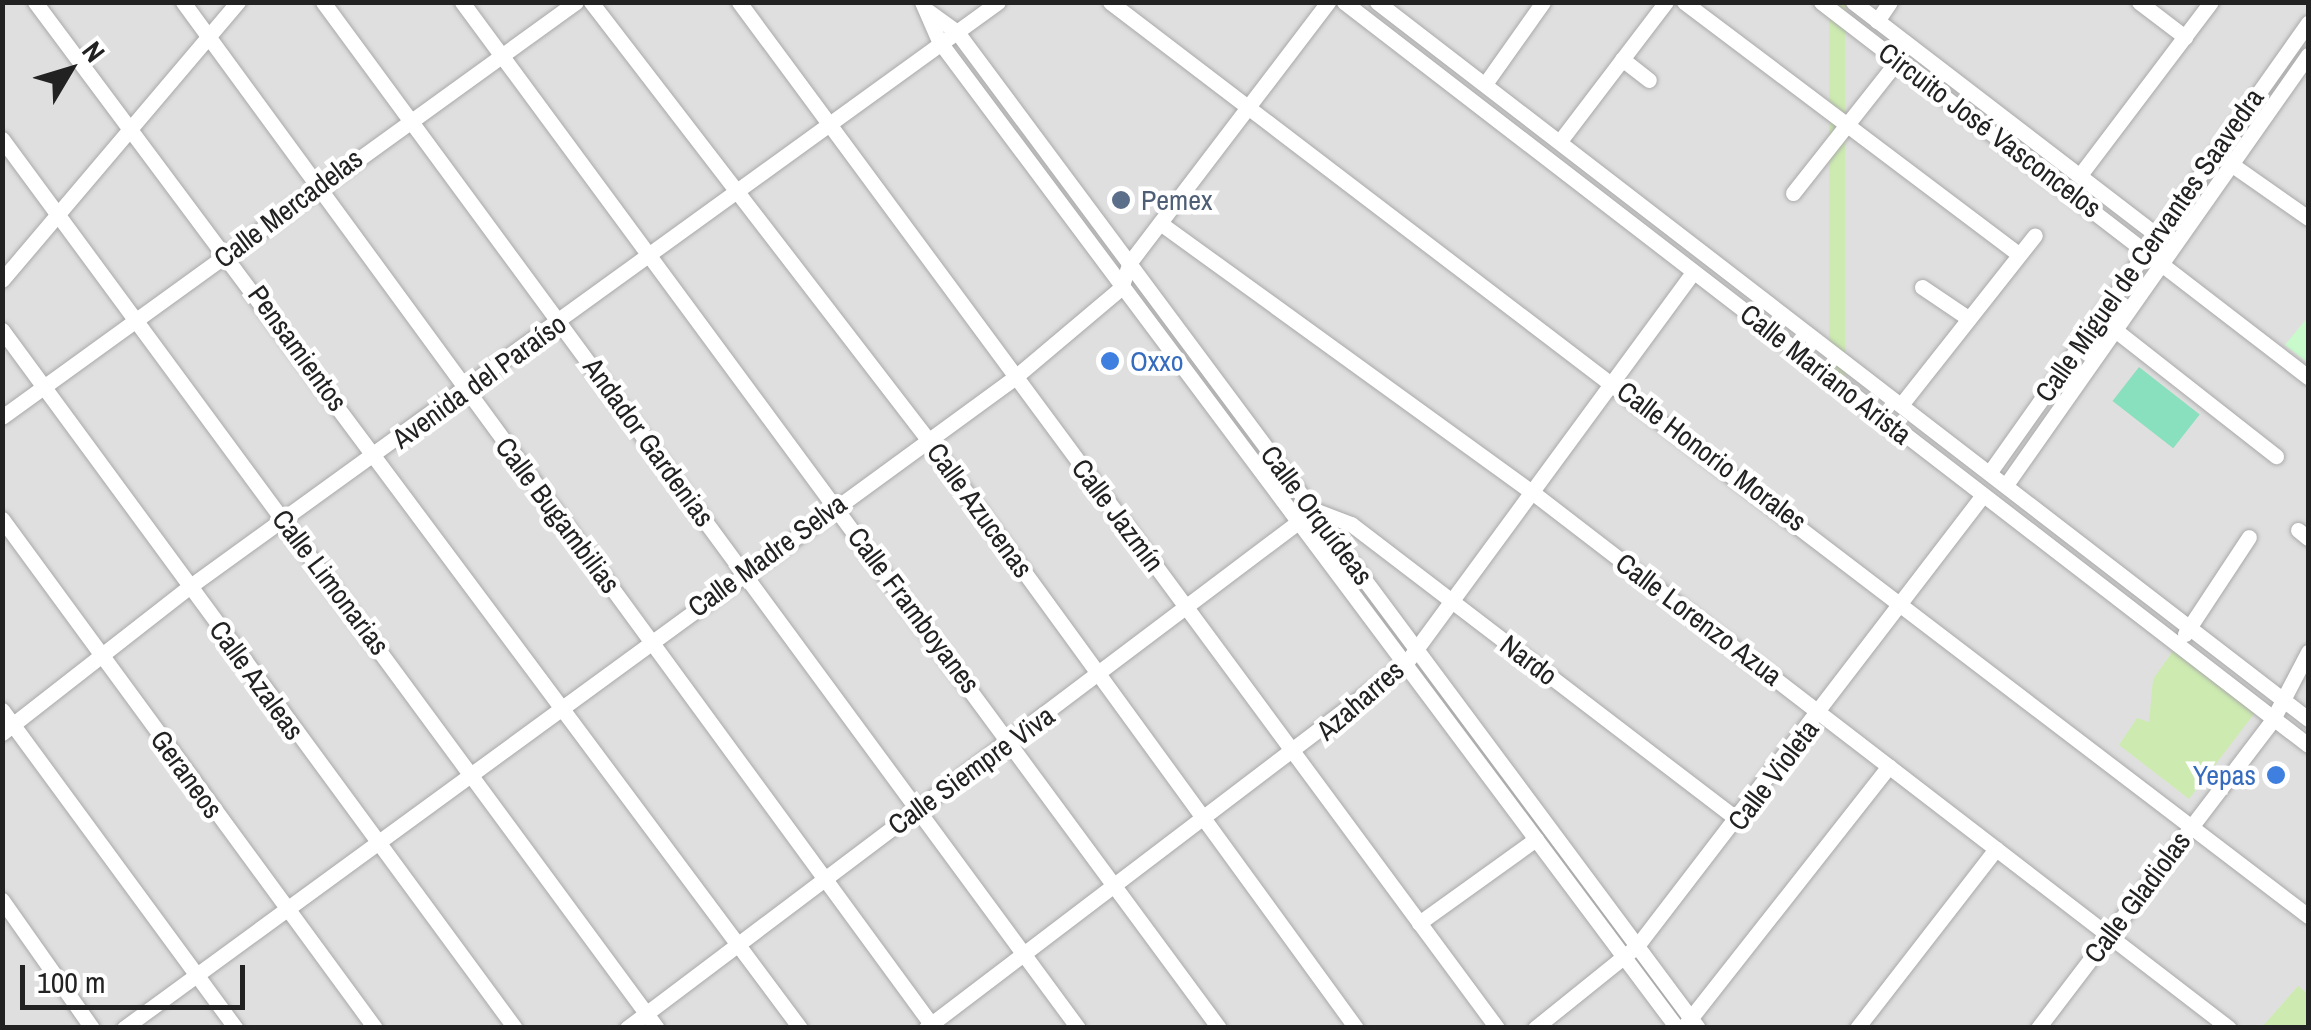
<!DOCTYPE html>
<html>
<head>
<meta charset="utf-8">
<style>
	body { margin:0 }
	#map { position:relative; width:2311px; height:1030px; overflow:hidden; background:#f2efe9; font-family:"Archivo Narrow",sans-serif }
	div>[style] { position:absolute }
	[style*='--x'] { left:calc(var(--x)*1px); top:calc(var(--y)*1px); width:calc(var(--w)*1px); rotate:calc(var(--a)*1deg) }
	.residential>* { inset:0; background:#e0dfdf; transform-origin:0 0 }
	.grass>* { inset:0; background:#cdebb0; transform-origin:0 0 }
	.park>* { inset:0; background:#c8facc }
	.pitch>* { inset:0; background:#88e0be; transform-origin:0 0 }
	.roads { filter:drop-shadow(0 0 2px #a9a9a9) drop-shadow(0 0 2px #a9a9a9) }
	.minor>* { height:15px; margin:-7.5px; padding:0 7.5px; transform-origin:7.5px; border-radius:7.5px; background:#fff }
	.dots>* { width:28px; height:28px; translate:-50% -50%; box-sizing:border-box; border:5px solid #fff; border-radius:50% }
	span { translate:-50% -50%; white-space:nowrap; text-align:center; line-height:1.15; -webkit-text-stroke:9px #fff; paint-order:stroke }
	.street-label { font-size:28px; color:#222 }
	.service-label { font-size:28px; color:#4e5e75 }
	.left { translate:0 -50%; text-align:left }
	.shop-label { font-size:28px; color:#366cbe }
	.right { translate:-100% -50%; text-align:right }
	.frame { position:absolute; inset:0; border:5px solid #222; pointer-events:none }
	.north { position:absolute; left:20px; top:20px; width:100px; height:100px; -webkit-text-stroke:8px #fff; paint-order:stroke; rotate:52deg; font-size:28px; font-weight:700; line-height:40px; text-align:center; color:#222 }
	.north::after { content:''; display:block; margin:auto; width:35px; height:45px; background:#222; clip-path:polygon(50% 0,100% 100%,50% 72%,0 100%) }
	.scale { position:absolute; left:20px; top:965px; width:225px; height:45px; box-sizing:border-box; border:5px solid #222; border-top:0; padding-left:12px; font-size:30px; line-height:35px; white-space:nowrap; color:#222; -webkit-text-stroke:8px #fff; paint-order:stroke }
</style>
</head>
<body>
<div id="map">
	<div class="residential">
		<div style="left:3px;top:3px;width:2305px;height:1024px"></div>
	</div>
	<div class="grass">
		<div style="left:1829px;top:3px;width:16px;height:389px"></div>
		<div style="clip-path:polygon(2173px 651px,2257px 710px,2189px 799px,2119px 745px,2137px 718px,2149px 722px,2153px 679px)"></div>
		<div style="clip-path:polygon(2298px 986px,2308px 994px,2308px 1027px,2262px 1027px)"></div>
	</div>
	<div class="park">
		<div style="clip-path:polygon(2308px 317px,2308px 363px,2285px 345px)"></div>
	</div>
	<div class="pitch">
		<div style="left:2139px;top:367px;width:77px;height:43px;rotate:38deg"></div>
	</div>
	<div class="roads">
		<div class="minor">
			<div style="--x:35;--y:2;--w:1280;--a:53.29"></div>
			<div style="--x:183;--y:2;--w:1271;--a:53.8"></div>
			<div style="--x:323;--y:2;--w:1274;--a:53.65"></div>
			<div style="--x:462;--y:2;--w:1275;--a:53.58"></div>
			<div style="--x:591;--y:2;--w:549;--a:52.4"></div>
			<div style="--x:926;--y:437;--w:731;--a:53.96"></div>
			<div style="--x:739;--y:2;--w:1276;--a:53.54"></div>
			<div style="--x:922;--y:2;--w:43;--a:66.4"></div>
			<div style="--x:939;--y:41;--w:1232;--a:53.21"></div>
			<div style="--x:1110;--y:2;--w:1507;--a:37.34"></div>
			<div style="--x:1344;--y:2;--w:1217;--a:37.62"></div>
			<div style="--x:1377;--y:2;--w:1175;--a:37.6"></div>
			<div style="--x:1684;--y:2;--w:419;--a:37"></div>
			<div style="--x:1821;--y:2;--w:615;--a:37.6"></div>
			<div style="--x:1853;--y:2;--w:386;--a:37.5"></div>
			<div style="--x:2139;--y:2;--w:58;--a:37.3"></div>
			<div style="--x:928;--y:11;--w:36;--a:36"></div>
			<div style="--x:957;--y:32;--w:1241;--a:53.35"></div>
			<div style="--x:1877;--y:21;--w:23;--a:-56"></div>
			<div style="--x:1622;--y:59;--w:34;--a:38"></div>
			<div style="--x:1485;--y:84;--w:100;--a:-54.7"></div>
			<div style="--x:2;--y:139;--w:1104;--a:53.62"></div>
			<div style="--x:1560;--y:141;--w:175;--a:-52.7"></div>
			<div style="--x:2231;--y:164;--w:94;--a:35"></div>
			<div style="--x:2080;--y:175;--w:217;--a:-52.9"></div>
			<div style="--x:1793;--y:193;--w:169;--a:-51.7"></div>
			<div style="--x:1160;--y:223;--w:459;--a:35.9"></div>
			<div style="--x:1532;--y:492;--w:879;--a:37.56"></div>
			<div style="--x:2;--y:280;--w:365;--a:-49.7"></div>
			<div style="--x:1922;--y:287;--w:55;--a:34"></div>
			<div style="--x:2110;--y:326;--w:211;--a:38.1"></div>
			<div style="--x:2;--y:330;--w:866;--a:53.69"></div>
			<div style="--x:1904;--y:401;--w:211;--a:-51.7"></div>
			<div style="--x:2;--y:417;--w:708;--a:-35.87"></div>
			<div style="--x:1992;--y:469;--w:547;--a:-54.68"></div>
			<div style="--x:2008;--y:482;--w:522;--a:-54.91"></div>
			<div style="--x:2;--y:519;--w:631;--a:53.77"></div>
			<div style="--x:2298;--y:530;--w:13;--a:39"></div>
			<div style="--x:2185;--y:634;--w:116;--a:-56.6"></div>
			<div style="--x:2;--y:710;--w:395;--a:53.7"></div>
			<div style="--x:2;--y:733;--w:237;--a:-38"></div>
			<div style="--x:189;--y:587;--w:998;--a:-35.87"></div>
			<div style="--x:2;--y:900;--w:156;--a:54.9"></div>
			<div style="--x:1419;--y:923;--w:144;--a:-35.7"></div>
			<div style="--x:1686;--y:1024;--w:328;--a:-51.8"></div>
			<div style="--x:124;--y:1028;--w:1102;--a:-36.14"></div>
			<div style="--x:1014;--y:378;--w:140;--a:-40.1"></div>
			<div style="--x:1121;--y:288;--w:28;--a:-71"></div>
			<div style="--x:1130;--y:262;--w:327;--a:-52.7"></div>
			<div style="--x:627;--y:1028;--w:860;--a:-37.02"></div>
			<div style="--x:1314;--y:510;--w:40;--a:21"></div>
			<div style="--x:1351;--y:524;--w:489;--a:37.4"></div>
			<div style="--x:926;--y:1028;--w:603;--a:-37.25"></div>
			<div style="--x:1406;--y:663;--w:485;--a:-53.7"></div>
			<div style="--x:1535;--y:1028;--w:131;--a:-38.8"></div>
			<div style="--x:1637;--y:946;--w:568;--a:-52.51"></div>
			<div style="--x:1857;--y:1028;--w:227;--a:-52.2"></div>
			<div style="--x:2038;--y:1028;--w:388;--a:-52.7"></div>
			<div style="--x:2273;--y:719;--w:76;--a:-62.4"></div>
		</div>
	</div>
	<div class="dots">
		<div style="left:1121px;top:200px;background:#5c6f8a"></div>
		<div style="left:1110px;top:361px;background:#3f7fe0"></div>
		<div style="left:2276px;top:775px;background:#3f7fe0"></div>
	</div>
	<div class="street-label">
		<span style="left:1990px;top:130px;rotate:37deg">Circuito José Vasconcelos</span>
		<span style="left:288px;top:208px;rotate:-37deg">Calle Mercadelas</span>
		<span style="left:2149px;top:245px;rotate:-55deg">Calle Miguel de Cervantes Saavedra</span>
		<span style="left:298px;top:348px;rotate:54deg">Pensamientos</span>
		<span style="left:1826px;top:374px;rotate:38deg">Calle Mariano Arista</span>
		<span style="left:479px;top:381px;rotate:-36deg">Avenida del Paraíso</span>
		<span style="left:649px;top:442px;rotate:54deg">Andador Gardenias</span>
		<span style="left:1712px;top:456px;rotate:37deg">Calle Honorio Morales</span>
		<span style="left:980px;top:510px;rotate:54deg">Calle Azucenas</span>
		<span style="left:558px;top:515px;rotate:53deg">Calle Bugambilias</span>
		<span style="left:1118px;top:515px;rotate:53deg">Calle Jazmín</span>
		<span style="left:1317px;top:515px;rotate:53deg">Calle Orquídeas</span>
		<span style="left:767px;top:555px;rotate:-36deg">Calle Madre Selva</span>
		<span style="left:331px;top:582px;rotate:53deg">Calle Limonarias</span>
		<span style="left:914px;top:610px;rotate:53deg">Calle Framboyanes</span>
		<span style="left:1699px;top:619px;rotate:37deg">Calle Lorenzo Azua</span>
		<span style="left:1529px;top:660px;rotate:37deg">Nardo</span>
		<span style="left:257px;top:680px;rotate:54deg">Calle Azaleas</span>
		<span style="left:1360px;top:700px;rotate:-41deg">Azaharres</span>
		<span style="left:971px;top:770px;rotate:-36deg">Calle Siempre Viva</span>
		<span style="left:187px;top:774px;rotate:54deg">Geraneos</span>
		<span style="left:1773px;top:775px;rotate:-53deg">Calle Violeta</span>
		<span style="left:2137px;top:897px;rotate:-53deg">Calle Gladiolas</span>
	</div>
	<div class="service-label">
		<span class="left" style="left:1141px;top:200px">Pemex</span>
	</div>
	<div class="shop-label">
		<span class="left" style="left:1130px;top:361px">Oxxo</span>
		<span class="right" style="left:2256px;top:775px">Yepas</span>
	</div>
	<div class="frame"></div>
	<div class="north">N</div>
	<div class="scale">100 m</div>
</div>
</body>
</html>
